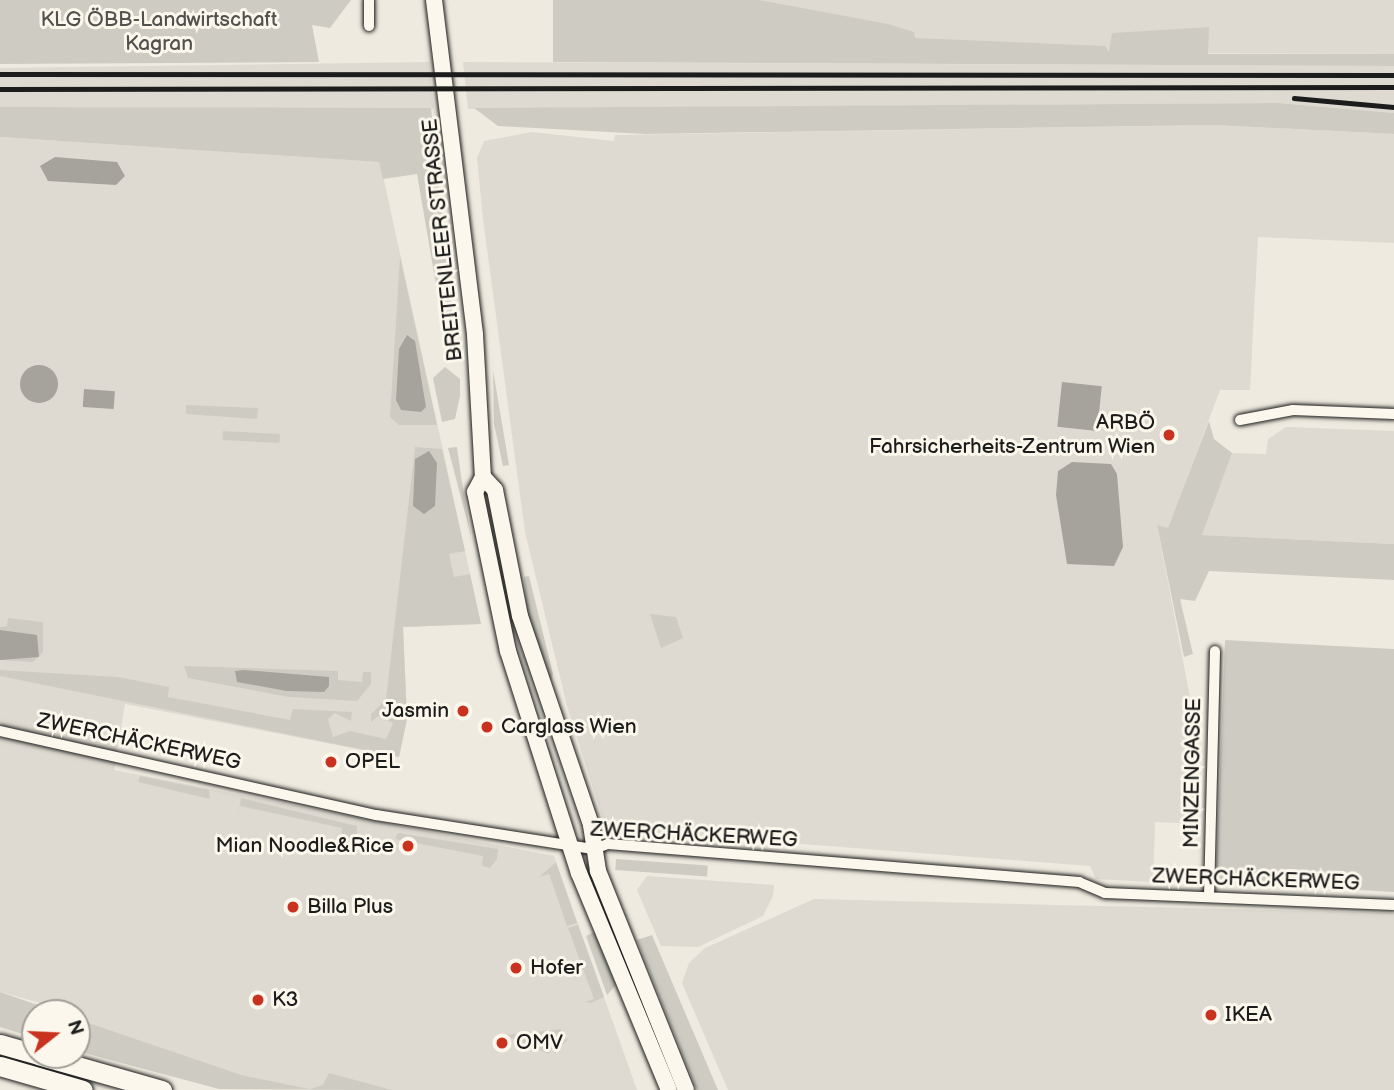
<!DOCTYPE html>
<html>
<head>
<meta charset="utf-8">
<style>
	body { margin:0 }
	#map { position:relative; width:1394px; height:1090px; overflow:hidden; background:#eeeadf; font-family:"Balsamiq Sans",sans-serif }
	div>[style] { position:absolute }
	[style*='--x'] { left:calc(var(--x)*1px); top:calc(var(--y)*1px); width:calc(var(--w)*1px); rotate:calc(var(--a)*1deg) }
	.built>* { inset:0; background:#dedad1 }
	.green>* { inset:0; background:#ceccc2; transform-origin:0 0 }
	.water>* { inset:0; background:#a6a39d; transform-origin:0 0 }
	.round { border-radius:50% }
	.roads { filter:drop-shadow(0 0 2px #1c1c1c) drop-shadow(0 0 2px #1c1c1c) }
	.street>* { height:10px; margin:-5px; padding:0 5px; transform-origin:5px; border-radius:5px; background:#fbf7ec }
	.secondary>* { height:16px; margin:-8px; padding:0 8px; transform-origin:8px; border-radius:8px; background:#fbf7ec }
	.highway>* { height:19px; margin:-9.5px; padding:0 9.5px; transform-origin:9.5px; border-radius:9.5px; background:#fbf7ec }
	.rail>* { height:4.5px; margin:-2.25px; padding:0 2.25px; transform-origin:2.25px; border-radius:2.25px; background:#1c1c1c }
	.dots>* { width:19px; height:19px; translate:-50% -50%; box-sizing:border-box; border:4px solid #fbf7ec; border-radius:50% }
	span { translate:-50% -50%; white-space:nowrap; text-align:center; line-height:1.15; -webkit-text-stroke:6px #fbf7ec; paint-order:stroke }
	.park-label { font-size:21px; color:#51514e }
	.street-label { font-size:21px; color:#1c1c1c }
	.poi-label { font-size:21px; color:#1c1c1c }
	.right { translate:-100% -50%; text-align:right }
	.left { translate:0 -50%; text-align:left }
	.north { position:absolute; left:21px; top:999px; width:70px; height:70px; box-sizing:border-box; background:#fbf7ec; border:2px solid #a29f99; border-radius:50%; rotate:72deg; font-size:19px; font-weight:700; line-height:28px; text-align:center; color:#1c1c1c }
	.north::after { content:''; display:block; margin:auto; width:24px; height:32px; background:#c8321e; clip-path:polygon(50% 0,100% 100%,50% 72%,0 100%) }
</style>
</head>
<body>
<div id="map">
	<div class="built">
		<div style="clip-path:polygon(685px 0,1394px 0,1394px 54px,914px 52px,914px 33px)"></div>
		<div style="clip-path:polygon(429px 62px,434px 109px,0 107px,0 68px)"></div>
		<div style="clip-path:polygon(463px 62px,1394px 66px,1394px 113px,1279px 103px,468px 109px)"></div>
		<div style="clip-path:polygon(1213px 125px,1394px 134px,1394px 243px,1258px 237px,1250px 390px,1220px 390px,1168px 529px,1157px 525px,1194px 718px,1198px 824px,1155px 822px,1153px 882px,1096px 879px,1090px 866px,606px 829px,567px 706px,525px 532px,483px 219px,477px 158px,484px 141px,532px 132px,614px 141px,615px 135px)"></div>
		<div style="clip-path:polygon(0 137px,380px 162px,481px 624px,403px 627px,407px 719px,399px 757px,125px 704px,114px 770px,554px 856px,637px 1090px,314px 1090px,242px 1075px,77px 1019px,77px 1013px,0 992px)"></div>
		<div style="clip-path:polygon(1286px 427px,1394px 431px,1394px 544px,1201px 535px,1232px 453px,1266px 454px,1268px 439px)"></div>
		<div style="clip-path:polygon(647px 876px,774px 885px,773px 896px,763px 916px,698px 947px,661px 946px,637px 890px)"></div>
		<div style="clip-path:polygon(814px 899px,1394px 913px,1394px 1090px,728px 1090px,682px 983px,689px 963px,705px 948px)"></div>
	</div>
	<div class="green">
		<div style="clip-path:polygon(0 0,351px 0,330px 28px,312px 25px,319px 62px,0 64px)"></div>
		<div style="clip-path:polygon(553px 0,759px 0,888px 24px,914px 32px,915px 38px,1105px 46px,1109px 52px,1112px 33px,1209px 27px,1208px 54px,1394px 54px,1394px 66px,553px 62px)"></div>
		<div style="clip-path:polygon(1279px 103px,1394px 113px,1394px 134px,1213px 125px,645px 134px,498px 126px,474px 108px)"></div>
		<div style="clip-path:polygon(0 107px,431px 108px,456px 349px,446px 343px,417px 174px,383px 179px,379px 162px,0 137px)"></div>
		<div style="clip-path:polygon(400px 257px,437px 425px,399px 425px,390px 417px)"></div>
		<div style="clip-path:polygon(445px 367px,460px 379px,460px 396px,455px 419px,442px 422px,433px 378px)"></div>
		<div style="clip-path:polygon(493px 370px,509px 465px,503px 466px,494px 424px)"></div>
		<div style="clip-path:polygon(186px 405px,258px 408px,257px 419px,186px 414px)"></div>
		<div style="clip-path:polygon(1209px 421px,1214px 439px,1232px 453px,1202px 535px,1394px 544px,1394px 580px,1209px 571px,1195px 601px,1180px 599px,1193px 654px,1184px 657px,1157px 525px,1168px 528px)"></div>
		<div style="left:223px;top:431px;width:57px;height:9px;rotate:3deg"></div>
		<div style="clip-path:polygon(415px 447px,442px 449px,465px 551px,449px 554px,454px 577px,470px 574px,481px 624px,403px 627px,407px 719px,399px 757px,0 676px,0 670px,118px 677px,169px 687px,168px 697px,290px 720px,293px 709px,352px 712px,351px 721px,335px 713px,328px 719px,333px 737px,350px 731px,386px 739px,393px 723px,378px 716px,371px 722px,371px 714px,386px 699px)"></div>
		<div style="clip-path:polygon(457px 447px,461px 476px,471px 536px,448px 448px)"></div>
		<div style="clip-path:polygon(529px 576px,553px 674px,551px 680px,527px 613px,524px 577px)"></div>
		<div style="clip-path:polygon(650px 614px,676px 617px,683px 638px,661px 648px)"></div>
		<div style="clip-path:polygon(8px 618px,43px 622px,43px 652px,33px 662px,0 660px,0 627px,7px 626px)"></div>
		<div style="clip-path:polygon(1225px 640px,1394px 649px,1394px 892px,1359px 890px,1359px 880px,1342px 879px,1341px 889px,1216px 879px)"></div>
		<div style="clip-path:polygon(184px 666px,338px 671px,338px 680px,362px 682px,363px 672px,371px 672px,371px 684px,357px 701px,289px 697px,188px 678px)"></div>
		<div style="clip-path:polygon(140px 776px,209px 790px,210px 799px,138px 782px)"></div>
		<div style="clip-path:polygon(241px 798px,357px 826px,357px 839px,341px 838px,342px 828px,240px 806px,238px 816px)"></div>
		<div style="clip-path:polygon(398px 833px,498px 849px,497px 859px,490px 868px,482px 866px,483px 856px,395px 839px)"></div>
		<div style="left:616px;top:859px;width:92px;height:11px;rotate:4deg"></div>
		<div style="clip-path:polygon(556px 862px,577px 923px,567px 926px,549px 874px,539px 877px)"></div>
		<div style="clip-path:polygon(578px 925px,604px 997px,591px 1003px,585px 1002px,594px 999px,568px 928px)"></div>
		<div style="clip-path:polygon(594px 932px,616px 985px,607px 995px,586px 936px)"></div>
		<div style="clip-path:polygon(652px 935px,718px 1090px,697px 1090px,637px 940px)"></div>
		<div style="clip-path:polygon(0 992px,61px 1013px,35px 1013px,35px 1038px,0 1027px)"></div>
		<div style="clip-path:polygon(77px 1019px,242px 1075px,310px 1089px,323px 1085px,329px 1073px,392px 1090px,219px 1089px,77px 1051px)"></div>
		<div style="clip-path:polygon(561px 1029px,563px 1040px,569px 1038px,555px 1054px,554px 1047px,548px 1054px,506px 1035px)"></div>
	</div>
	<div class="water">
		<div style="clip-path:polygon(55px 157px,117px 162px,125px 176px,116px 185px,48px 181px,40px 166px)"></div>
		<div style="clip-path:polygon(407px 335px,415px 341px,426px 407px,421px 412px,401px 410px,396px 400px,399px 349px)"></div>
		<div class="round" style="left:20px;top:365px;width:38px;height:38px"></div>
		<div style="left:1062px;top:382px;width:40px;height:45px;rotate:6deg"></div>
		<div style="left:84px;top:389px;width:31px;height:18px;rotate:4deg"></div>
		<div style="clip-path:polygon(429px 451px,437px 463px,435px 506px,424px 514px,413px 506px,415px 459px)"></div>
		<div style="clip-path:polygon(1072px 462px,1111px 464px,1117px 474px,1123px 547px,1114px 566px,1067px 564px,1056px 495px,1058px 471px)"></div>
		<div style="clip-path:polygon(0 630px,37px 635px,39px 657px,0 660px)"></div>
		<div style="clip-path:polygon(244px 670px,329px 677px,329px 686px,324px 692px,287px 691px,237px 682px,235px 671px)"></div>
	</div>
	<div class="roads">
		<div class="street">
			<div style="--x:369;--y:0;--w:26;--a:90"></div>
			<div style="--x:1240;--y:420;--w:54;--a:-10.7"></div>
			<div style="--x:1293;--y:410;--w:101;--a:2.3"></div>
			<div style="--x:0;--y:731;--w:385;--a:12.6"></div>
			<div style="--x:376;--y:815;--w:221;--a:8.9"></div>
			<div style="--x:594;--y:849;--w:15;--a:-20"></div>
			<div style="--x:608;--y:844;--w:473;--a:4.6"></div>
			<div style="--x:1079;--y:882;--w:28;--a:23"></div>
			<div style="--x:1105;--y:893;--w:289;--a:2.4"></div>
			<div style="--x:1209;--y:897;--w:246;--a:-88.6"></div>
		</div>
		<div class="secondary">
			<div style="--x:434;--y:0;--w:337;--a:83"></div>
			<div style="--x:475;--y:335;--w:142;--a:86.8"></div>
			<div style="--x:483;--y:477;--w:18;--a:47"></div>
			<div style="--x:495;--y:490;--w:128;--a:78.8"></div>
			<div style="--x:520;--y:616;--w:221;--a:71.2"></div>
			<div style="--x:591;--y:825;--w:47;--a:81.3"></div>
			<div style="--x:598;--y:871;--w:236;--a:68.1"></div>
			<div style="--x:483;--y:477;--w:17;--a:118"></div>
			<div style="--x:475;--y:492;--w:162;--a:78.3"></div>
			<div style="--x:508;--y:651;--w:233;--a:72.3"></div>
			<div style="--x:579;--y:873;--w:235;--a:67.5"></div>
		</div>
		<div class="highway">
			<div style="--x:0;--y:1044;--w:36;--a:16"></div>
			<div style="--x:38;--y:1055;--w:129;--a:15.8"></div>
			<div style="--x:0;--y:1066;--w:86;--a:16.1"></div>
		</div>
	</div>
	<div class="rail">
		<div style="--x:0;--y:74;--w:1394;--a:0.04"></div>
		<div style="--x:0;--y:89;--w:1394;--a:-0.08"></div>
		<div style="--x:1294;--y:98;--w:100;--a:5.1"></div>
	</div>
	<div class="dots">
		<div style="left:1169px;top:435px;background:#c8321e"></div>
		<div style="left:463px;top:711px;background:#c8321e"></div>
		<div style="left:487px;top:727px;background:#c8321e"></div>
		<div style="left:331px;top:762px;background:#c8321e"></div>
		<div style="left:408px;top:846px;background:#c8321e"></div>
		<div style="left:293px;top:907px;background:#c8321e"></div>
		<div style="left:516px;top:968px;background:#c8321e"></div>
		<div style="left:258px;top:1000px;background:#c8321e"></div>
		<div style="left:1211px;top:1015px;background:#c8321e"></div>
		<div style="left:502px;top:1043px;background:#c8321e"></div>
	</div>
	<div class="park-label">
		<span style="left:159px;top:32px">KLG ÖBB-Landwirtschaft<br>Kagran</span>
	</div>
	<div class="street-label">
		<span style="left:443px;top:240px;rotate:-96deg">BREITENLEER STRASSE</span>
		<span style="left:139px;top:742px;rotate:12deg">ZWERCHÄCKERWEG</span>
		<span style="left:1193px;top:773px;rotate:-89deg">MINZENGASSE</span>
		<span style="left:694px;top:835px;rotate:3deg">ZWERCHÄCKERWEG</span>
		<span style="left:1256px;top:880px;rotate:2deg">ZWERCHÄCKERWEG</span>
	</div>
	<div class="poi-label">
		<span class="right" style="left:1155px;top:435px">ARBÖ<br>Fahrsicherheits-Zentrum Wien</span>
		<span class="right" style="left:449px;top:711px">Jasmin</span>
		<span class="left" style="left:501px;top:727px">Carglass Wien</span>
		<span class="left" style="left:345px;top:762px">OPEL</span>
		<span class="right" style="left:394px;top:846px">Mian Noodle&amp;Rice</span>
		<span class="left" style="left:307px;top:907px">Billa Plus</span>
		<span class="left" style="left:530px;top:968px">Hofer</span>
		<span class="left" style="left:272px;top:1000px">K3</span>
		<span class="left" style="left:1225px;top:1015px">IKEA</span>
		<span class="left" style="left:516px;top:1043px">OMV</span>
	</div>
	<div class="north">N</div>
</div>
</body>
</html>
